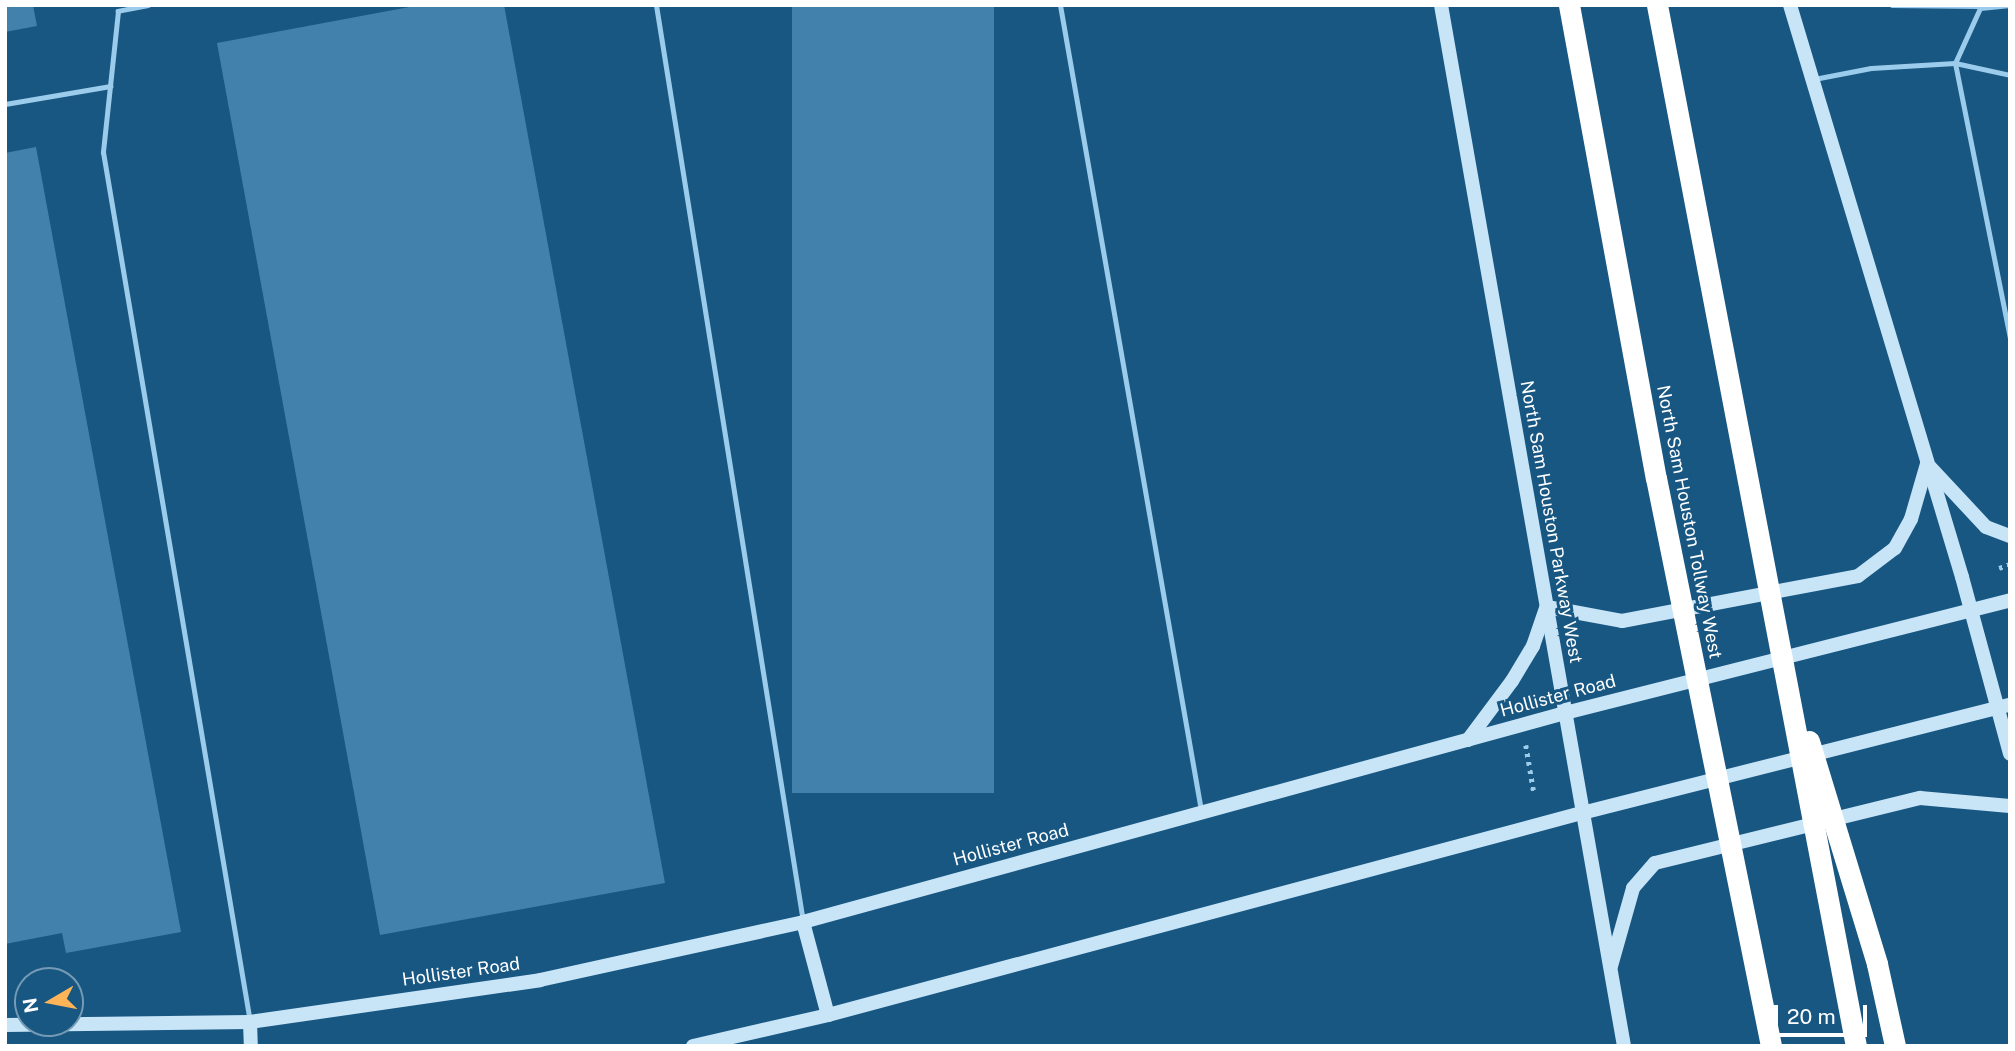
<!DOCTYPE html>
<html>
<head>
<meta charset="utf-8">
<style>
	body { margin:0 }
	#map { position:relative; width:2015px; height:1051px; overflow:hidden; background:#185782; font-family:"Public Sans",sans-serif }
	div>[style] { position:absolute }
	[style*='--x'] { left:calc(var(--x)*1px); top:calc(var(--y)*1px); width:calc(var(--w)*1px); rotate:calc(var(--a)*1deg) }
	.building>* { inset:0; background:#4181ac; transform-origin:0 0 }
	.path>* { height:4.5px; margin-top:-2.25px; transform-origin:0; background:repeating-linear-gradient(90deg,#9cccec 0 3.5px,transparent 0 8.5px) }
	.service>* { height:5px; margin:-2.5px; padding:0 2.5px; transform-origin:2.5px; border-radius:2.5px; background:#9cccec }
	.secondary>* { height:14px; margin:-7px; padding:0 7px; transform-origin:7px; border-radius:7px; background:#c8e5f8 }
	.motorway>* { height:21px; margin:-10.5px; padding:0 10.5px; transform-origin:10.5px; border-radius:10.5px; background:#fff }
	span { translate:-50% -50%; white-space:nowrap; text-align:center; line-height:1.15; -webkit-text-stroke:6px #185782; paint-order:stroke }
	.street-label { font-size:18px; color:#fff }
	.frame { position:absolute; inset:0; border:7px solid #fff; pointer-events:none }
	.north { position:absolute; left:14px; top:967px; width:70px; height:70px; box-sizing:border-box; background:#185782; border:2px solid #749ab4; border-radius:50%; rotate:260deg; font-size:19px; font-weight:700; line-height:28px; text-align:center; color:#fff }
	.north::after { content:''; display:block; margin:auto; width:24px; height:32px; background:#ffb457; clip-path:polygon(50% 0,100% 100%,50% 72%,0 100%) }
	.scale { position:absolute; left:1774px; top:1005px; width:93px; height:32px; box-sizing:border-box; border:4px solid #fff; border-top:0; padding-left:9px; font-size:21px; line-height:24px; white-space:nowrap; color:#fff; -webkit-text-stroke:5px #185782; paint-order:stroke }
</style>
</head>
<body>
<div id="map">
	<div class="building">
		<div style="clip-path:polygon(5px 5px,33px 5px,37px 26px,5px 32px)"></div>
		<div style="clip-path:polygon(420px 5px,504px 5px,665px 883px,380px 935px,217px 43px)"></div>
		<div style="left:792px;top:5px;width:202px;height:788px"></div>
		<div style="clip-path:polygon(36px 147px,181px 932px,66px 953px,62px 933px,5px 944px,5px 153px)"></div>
	</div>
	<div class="path">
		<div style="--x:1999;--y:568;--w:12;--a:-20"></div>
		<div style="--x:1526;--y:745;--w:49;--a:80.5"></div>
	</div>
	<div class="service">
		<div style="--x:148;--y:5;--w:31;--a:169"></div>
		<div style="--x:118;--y:11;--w:142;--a:96.1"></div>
		<div style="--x:103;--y:152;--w:882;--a:80.41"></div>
		<div style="--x:656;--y:5;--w:929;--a:80.89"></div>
		<div style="--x:1060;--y:5;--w:817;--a:80.07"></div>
		<div style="--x:1892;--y:5;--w:87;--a:0.7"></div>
		<div style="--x:2010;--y:5;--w:30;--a:174"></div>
		<div style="--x:1980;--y:8;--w:60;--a:114.4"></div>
		<div style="--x:1955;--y:63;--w:280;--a:78.7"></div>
		<div style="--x:1814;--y:79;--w:58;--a:-10.9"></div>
		<div style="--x:1871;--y:68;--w:84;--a:-3.4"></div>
		<div style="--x:1955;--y:63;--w:56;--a:12.3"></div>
		<div style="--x:5;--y:104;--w:107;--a:-9.7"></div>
	</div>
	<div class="secondary">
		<div style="--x:1441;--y:5;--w:1057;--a:80.03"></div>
		<div style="--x:1790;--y:5;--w:597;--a:73.26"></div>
		<div style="--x:1962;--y:577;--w:183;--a:74.8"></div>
		<div style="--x:1930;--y:467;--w:82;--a:47"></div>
		<div style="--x:1986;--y:527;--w:26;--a:21"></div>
		<div style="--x:1547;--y:607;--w:76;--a:10.6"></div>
		<div style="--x:1622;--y:621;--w:240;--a:-10.8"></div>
		<div style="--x:1858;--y:576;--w:46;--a:-37.1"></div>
		<div style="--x:1895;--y:548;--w:33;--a:-61"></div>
		<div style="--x:1911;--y:519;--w:57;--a:-73.8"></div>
		<div style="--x:1468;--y:740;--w:74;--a:-53.3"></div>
		<div style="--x:1512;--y:681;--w:41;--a:-59"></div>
		<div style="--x:1533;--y:646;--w:40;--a:-71.1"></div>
		<div style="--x:803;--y:922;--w:96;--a:75"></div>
		<div style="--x:1611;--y:966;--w:81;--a:-74.2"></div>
		<div style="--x:1633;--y:888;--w:33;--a:-49"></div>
		<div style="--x:1655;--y:863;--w:273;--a:-13.8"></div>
		<div style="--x:1920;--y:798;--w:90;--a:5.1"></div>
		<div style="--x:250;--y:1022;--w:24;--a:88"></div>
		<div style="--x:5;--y:1025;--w:245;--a:-0.7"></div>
		<div style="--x:250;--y:1022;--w:293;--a:-8.2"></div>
		<div style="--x:540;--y:980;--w:269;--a:-12.4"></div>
		<div style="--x:803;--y:922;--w:790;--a:-15.34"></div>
		<div style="--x:1565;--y:713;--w:459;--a:-14.2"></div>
		<div style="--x:693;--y:1046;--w:139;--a:-12.9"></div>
		<div style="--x:828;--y:1015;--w:781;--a:-15"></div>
		<div style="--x:1582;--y:813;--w:441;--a:-14.2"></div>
	</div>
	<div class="motorway">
		<div style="--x:1569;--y:5;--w:481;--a:79.6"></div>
		<div style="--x:1656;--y:478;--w:580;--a:78.55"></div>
		<div style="--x:1657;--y:5;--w:1060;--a:79.18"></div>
		<div style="--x:1809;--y:741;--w:233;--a:73"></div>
		<div style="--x:1877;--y:964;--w:84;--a:77.6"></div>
	</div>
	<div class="street-label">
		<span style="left:1551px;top:522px;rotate:80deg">North Sam Houston Parkway West</span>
		<span style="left:1689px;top:522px;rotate:79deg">North Sam Houston Tollway West</span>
		<span style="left:1558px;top:696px;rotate:-15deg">Hollister Road</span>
		<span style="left:1011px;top:845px;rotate:-15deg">Hollister Road</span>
		<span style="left:461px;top:972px;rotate:-8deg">Hollister Road</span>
	</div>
	<div class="frame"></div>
	<div class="north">N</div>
	<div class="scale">20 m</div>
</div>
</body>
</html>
